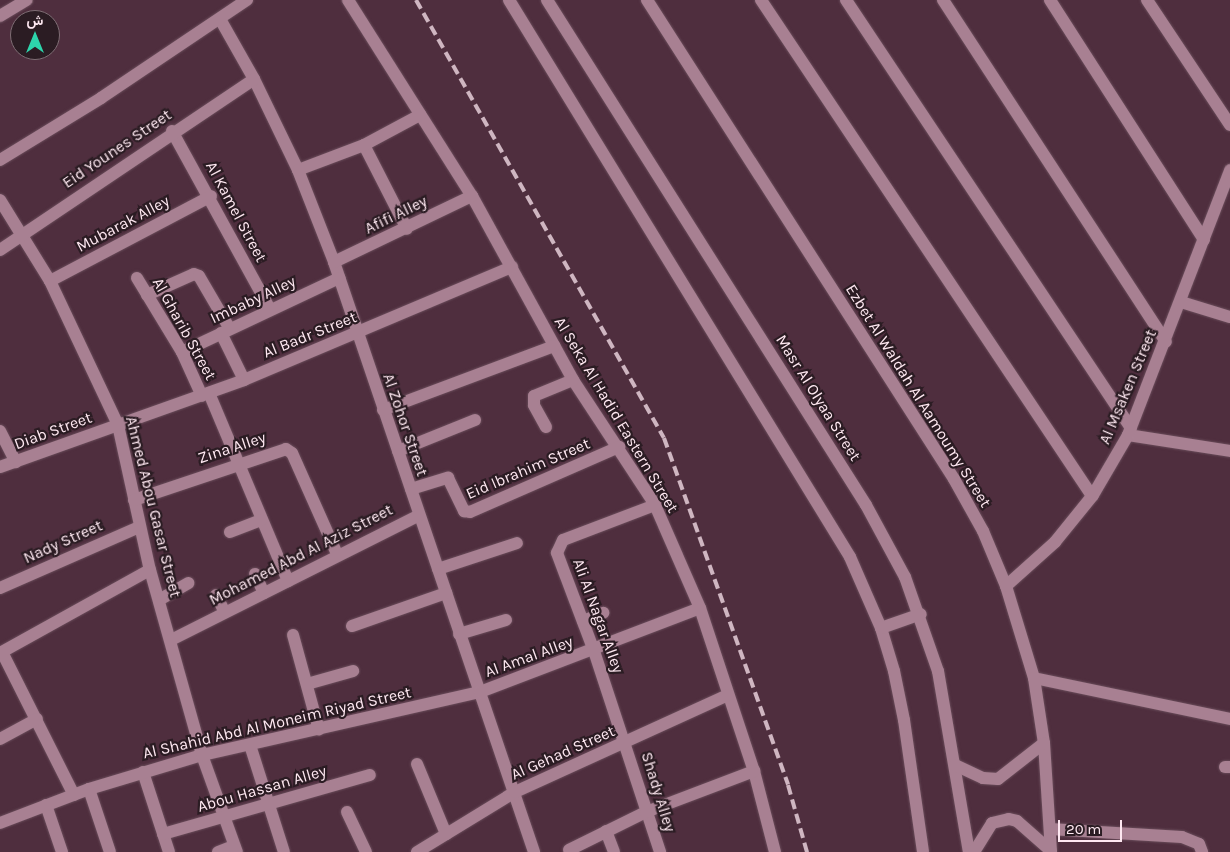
<!DOCTYPE html>
<html>
<head>
<meta charset="utf-8">
<style>
	body { margin:0 }
	#map { position:relative; width:1230px; height:852px; overflow:hidden; background:#4f2e3e; font-family:Karla,Vazirmatn,sans-serif }
	div>[style] { position:absolute }
	[style*='--x'] { left:calc(var(--x)*1px); top:calc(var(--y)*1px); width:calc(var(--w)*1px); rotate:calc(var(--a)*1deg) }
	.roads { filter:drop-shadow(0 0 1px #694c5a) drop-shadow(0 0 1px #694c5a) }
	.minor>* { height:12px; margin:-6px; padding:0 6px; transform-origin:6px; border-radius:6px; background:#a88092 }
	.tertiary>* { height:12px; margin:-6px; padding:0 6px; transform-origin:6px; border-radius:6px; background:#a88092 }
	.rail>* { height:4px; margin-top:-2px; transform-origin:0; background:repeating-linear-gradient(90deg,#cfb6c1 0 10px,transparent 0 15px) }
	span { translate:-50% -50%; white-space:nowrap; text-align:center; line-height:1.15; -webkit-text-stroke:4.5px #2b1c23; paint-order:stroke }
	.street-label { font-size:16px; color:#fee8f1 }
	.north { position:absolute; left:10px; top:10px; width:50px; height:50px; box-sizing:border-box; background:#2b1c23; border:1px solid #7f6e75; border-radius:50%; rotate:0deg; font-size:14px; font-weight:700; line-height:20px; text-align:center; color:#fee8f1 }
	.north::after { content:''; display:block; margin:auto; width:18px; height:22px; background:#2dd4ab; clip-path:polygon(50% 0,100% 100%,50% 72%,0 100%) }
	.scale { position:absolute; left:1058px; top:820px; width:64px; height:22px; box-sizing:border-box; border:2px solid #fee8f1; border-top:0; padding-left:6px; font-size:15px; line-height:18px; white-space:nowrap; color:#fee8f1; -webkit-text-stroke:4px #2b1c23; paint-order:stroke }
</style>
</head>
<body>
<div id="map">
	<div class="roads">
		<div class="minor">
			<div style="--x:348;--y:0;--w:232;--a:57.7"></div>
			<div style="--x:472;--y:196;--w:210;--a:61.2"></div>
			<div style="--x:573;--y:380;--w:149;--a:56.7"></div>
			<div style="--x:655;--y:505;--w:112;--a:66.4"></div>
			<div style="--x:700;--y:608;--w:172;--a:71.7"></div>
			<div style="--x:754;--y:771;--w:84;--a:75.5"></div>
			<div style="--x:761;--y:0;--w:596;--a:56.28"></div>
			<div style="--x:846;--y:0;--w:514;--a:56.34"></div>
			<div style="--x:943;--y:0;--w:408;--a:56.9"></div>
			<div style="--x:1050;--y:0;--w:285;--a:57.3"></div>
			<div style="--x:1147;--y:0;--w:150;--a:56.4"></div>
			<div style="--x:0;--y:16;--w:31;--a:-31"></div>
			<div style="--x:220;--y:19;--w:69;--a:60.5"></div>
			<div style="--x:254;--y:79;--w:101;--a:64.2"></div>
			<div style="--x:298;--y:170;--w:99;--a:68.6"></div>
			<div style="--x:334;--y:262;--w:623;--a:71.27"></div>
			<div style="--x:172;--y:131;--w:203;--a:61.2"></div>
			<div style="--x:364;--y:145;--w:94;--a:62.9"></div>
			<div style="--x:0;--y:160;--w:119;--a:-31.5"></div>
			<div style="--x:101;--y:98;--w:176;--a:-33.9"></div>
			<div style="--x:298;--y:170;--w:71;--a:-20.7"></div>
			<div style="--x:364;--y:145;--w:64;--a:-28.2"></div>
			<div style="--x:0;--y:200;--w:95;--a:58.3"></div>
			<div style="--x:50;--y:281;--w:159;--a:64.7"></div>
			<div style="--x:118;--y:425;--w:148;--a:77.6"></div>
			<div style="--x:150;--y:570;--w:192;--a:74.3"></div>
			<div style="--x:202;--y:755;--w:103;--a:70.2"></div>
			<div style="--x:0;--y:250;--w:306;--a:-33.9"></div>
			<div style="--x:334;--y:262;--w:153;--a:-25.6"></div>
			<div style="--x:137;--y:278;--w:87;--a:58.7"></div>
			<div style="--x:182;--y:352;--w:48;--a:65.6"></div>
			<div style="--x:50;--y:281;--w:182;--a:-27.8"></div>
			<div style="--x:147;--y:295;--w:51;--a:-24.1"></div>
			<div style="--x:194;--y:274;--w:5;--a:22"></div>
			<div style="--x:199;--y:276;--w:61;--a:59.7"></div>
			<div style="--x:1181;--y:302;--w:51;--a:17"></div>
			<div style="--x:221;--y:333;--w:52;--a:63.9"></div>
			<div style="--x:182;--y:352;--w:174;--a:-25.2"></div>
			<div style="--x:209;--y:393;--w:204;--a:67.2"></div>
			<div style="--x:383;--y:410;--w:183;--a:-20.5"></div>
			<div style="--x:546;--y:427;--w:25;--a:-119"></div>
			<div style="--x:534;--y:405;--w:9;--a:-90"></div>
			<div style="--x:534;--y:396;--w:42;--a:-22.3"></div>
			<div style="--x:0;--y:431;--w:35;--a:63"></div>
			<div style="--x:1128;--y:435;--w:103;--a:8.9"></div>
			<div style="--x:398;--y:451;--w:83;--a:-21.9"></div>
			<div style="--x:0;--y:467;--w:259;--a:-19.6"></div>
			<div style="--x:244;--y:380;--w:291;--a:-22.9"></div>
			<div style="--x:411;--y:489;--w:39;--a:-17"></div>
			<div style="--x:448;--y:478;--w:37;--a:64"></div>
			<div style="--x:464;--y:511;--w:6;--a:9"></div>
			<div style="--x:470;--y:512;--w:163;--a:-23.6"></div>
			<div style="--x:134;--y:500;--w:160;--a:-18.5"></div>
			<div style="--x:286;--y:449;--w:7;--a:34"></div>
			<div style="--x:292;--y:453;--w:111;--a:66"></div>
			<div style="--x:655;--y:505;--w:98;--a:159.2"></div>
			<div style="--x:563;--y:540;--w:14;--a:115"></div>
			<div style="--x:557;--y:553;--w:105;--a:69.3"></div>
			<div style="--x:594;--y:651;--w:212;--a:71.8"></div>
			<div style="--x:230;--y:532;--w:33;--a:-21"></div>
			<div style="--x:438;--y:569;--w:83;--a:-18.2"></div>
			<div style="--x:255;--y:574;--w:21;--a:65"></div>
			<div style="--x:0;--y:588;--w:152;--a:-23.7"></div>
			<div style="--x:216;--y:595;--w:18;--a:63"></div>
			<div style="--x:159;--y:600;--w:34;--a:-30"></div>
			<div style="--x:583;--y:621;--w:22;--a:-22"></div>
			<div style="--x:352;--y:626;--w:100;--a:-19.3"></div>
			<div style="--x:459;--y:634;--w:49;--a:-16.6"></div>
			<div style="--x:293;--y:635;--w:98;--a:74.7"></div>
			<div style="--x:171;--y:640;--w:278;--a:-26.7"></div>
			<div style="--x:2;--y:652;--w:160;--a:63.3"></div>
			<div style="--x:0;--y:653;--w:171;--a:-29"></div>
			<div style="--x:1034;--y:678;--w:200;--a:11.8"></div>
			<div style="--x:307;--y:684;--w:48;--a:-15.8"></div>
			<div style="--x:0;--y:739;--w:42;--a:-28.4"></div>
			<div style="--x:250;--y:745;--w:112;--a:72.4"></div>
			<div style="--x:417;--y:764;--w:76;--a:67.5"></div>
			<div style="--x:1225;--y:767;--w:5;--a:0"></div>
			<div style="--x:143;--y:772;--w:84;--a:72"></div>
			<div style="--x:89;--y:789;--w:66;--a:71.6"></div>
			<div style="--x:46;--y:805;--w:50;--a:71.2"></div>
			<div style="--x:347;--y:812;--w:44;--a:64.6"></div>
			<div style="--x:0;--y:823;--w:95;--a:-20.9"></div>
			<div style="--x:89;--y:789;--w:118;--a:-16.7"></div>
			<div style="--x:202;--y:755;--w:285;--a:-12.8"></div>
			<div style="--x:480;--y:692;--w:235;--a:-20.9"></div>
			<div style="--x:1050;--y:829;--w:132;--a:3.5"></div>
			<div style="--x:1182;--y:837;--w:18;--a:22"></div>
			<div style="--x:1199;--y:844;--w:9;--a:69"></div>
			<div style="--x:606;--y:831;--w:22;--a:69"></div>
			<div style="--x:163;--y:834;--w:215;--a:-15.9"></div>
			<div style="--x:569;--y:850;--w:86;--a:-26.3"></div>
			<div style="--x:646;--y:812;--w:116;--a:-20.8"></div>
			<div style="--x:218;--y:852;--w:17;--a:-21"></div>
			<div style="--x:417;--y:852;--w:115;--a:-31.5"></div>
			<div style="--x:515;--y:792;--w:234;--a:-24.5"></div>
		</div>
		<div class="tertiary">
			<div style="--x:509;--y:0;--w:653;--a:58.52"></div>
			<div style="--x:850;--y:557;--w:77;--a:66.4"></div>
			<div style="--x:881;--y:628;--w:45;--a:73.2"></div>
			<div style="--x:894;--y:671;--w:50;--a:78.5"></div>
			<div style="--x:904;--y:720;--w:133;--a:81.8"></div>
			<div style="--x:547;--y:0;--w:597;--a:57.72"></div>
			<div style="--x:866;--y:505;--w:82;--a:61.6"></div>
			<div style="--x:905;--y:577;--w:100;--a:70.7"></div>
			<div style="--x:938;--y:671;--w:184;--a:80.3"></div>
			<div style="--x:647;--y:0;--w:569;--a:57.34"></div>
			<div style="--x:954;--y:479;--w:60;--a:60.9"></div>
			<div style="--x:983;--y:531;--w:60;--a:67.3"></div>
			<div style="--x:1006;--y:586;--w:96;--a:73.1"></div>
			<div style="--x:1034;--y:678;--w:66;--a:81.3"></div>
			<div style="--x:1044;--y:743;--w:109;--a:86.3"></div>
			<div style="--x:1006;--y:586;--w:66;--a:-41.9"></div>
			<div style="--x:1055;--y:542;--w:60;--a:-51"></div>
			<div style="--x:1093;--y:495;--w:69;--a:-59.7"></div>
			<div style="--x:1128;--y:435;--w:284;--a:-68.9"></div>
			<div style="--x:881;--y:628;--w:42;--a:-19.3"></div>
			<div style="--x:955;--y:765;--w:31;--a:25"></div>
			<div style="--x:983;--y:778;--w:15;--a:4"></div>
			<div style="--x:998;--y:779;--w:58;--a:-38"></div>
			<div style="--x:974;--y:852;--w:34;--a:-58"></div>
			<div style="--x:992;--y:823;--w:17;--a:-13"></div>
			<div style="--x:1009;--y:819;--w:8;--a:14"></div>
			<div style="--x:1017;--y:821;--w:45;--a:41.4"></div>
		</div>
	</div>
	<div class="rail">
		<div style="--x:416;--y:0;--w:503;--a:60.48"></div>
		<div style="--x:664;--y:438;--w:368;--a:70.3"></div>
		<div style="--x:788;--y:785;--w:70;--a:74.2"></div>
	</div>
	<div class="street-label">
		<span style="left:117px;top:149px;rotate:-34deg">Eid Younes Street</span>
		<span style="left:236px;top:212px;rotate:62deg">Al Kamel Street</span>
		<span style="left:396px;top:215px;rotate:-26deg">Afifi Alley</span>
		<span style="left:123px;top:224px;rotate:-28deg">Mubarak Alley</span>
		<span style="left:253px;top:300px;rotate:-25deg">Imbaby Alley</span>
		<span style="left:184px;top:329px;rotate:61deg">Al Gharib Street</span>
		<span style="left:310px;top:335px;rotate:-22deg">Al Badr Street</span>
		<span style="left:1128px;top:387px;rotate:-67deg">Al Msaken Street</span>
		<span style="left:918px;top:396px;rotate:58deg">Ezbet Al Waldah Al Aamoumy Street</span>
		<span style="left:818px;top:398px;rotate:58deg">Masr Al Olyaa Street</span>
		<span style="left:616px;top:415px;rotate:59deg">Al Seka Al Hadid Eastern Street</span>
		<span style="left:405px;top:425px;rotate:71deg">Al Zohor Street</span>
		<span style="left:53px;top:431px;rotate:-20deg">Diab Street</span>
		<span style="left:232px;top:448px;rotate:-18deg">Zina Alley</span>
		<span style="left:528px;top:469px;rotate:-23deg">Eid Ibrahim Street</span>
		<span style="left:153px;top:507px;rotate:76deg">Ahmed Abou Gasar Street</span>
		<span style="left:63px;top:542px;rotate:-24deg">Nady Street</span>
		<span style="left:301px;top:555px;rotate:-27deg">Mohamed Abd Al Aziz Street</span>
		<span style="left:598px;top:616px;rotate:70deg">Ali Al Nagar Alley</span>
		<span style="left:529px;top:657px;rotate:-20deg">Al Amal Alley</span>
		<span style="left:277px;top:723px;rotate:-13deg">Al Shahid Abd Al Moneim Riyad Street</span>
		<span style="left:563px;top:753px;rotate:-24deg">Al Gehad Street</span>
		<span style="left:262px;top:789px;rotate:-16deg">Abou Hassan Alley</span>
		<span style="left:658px;top:792px;rotate:73deg">Shady Alley</span>
	</div>
	<div class="north">ش</div>
	<div class="scale">20 m</div>
</div>
</body>
</html>
